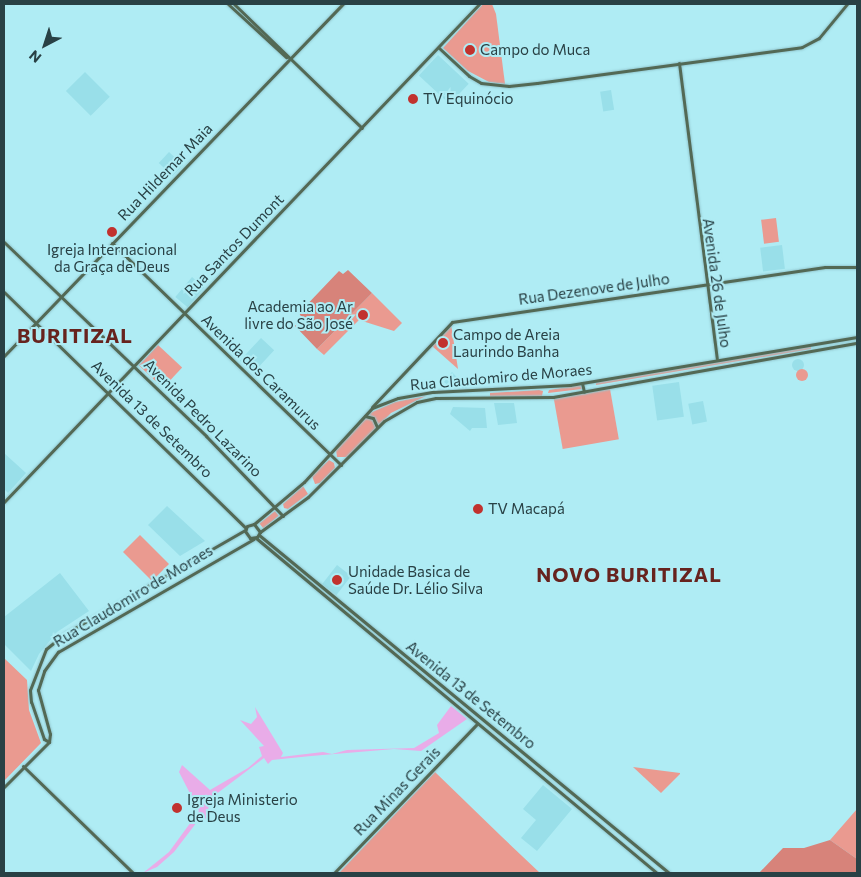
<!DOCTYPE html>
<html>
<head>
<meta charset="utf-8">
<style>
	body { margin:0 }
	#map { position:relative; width:861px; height:877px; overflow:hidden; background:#afecf4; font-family:Commissioner,sans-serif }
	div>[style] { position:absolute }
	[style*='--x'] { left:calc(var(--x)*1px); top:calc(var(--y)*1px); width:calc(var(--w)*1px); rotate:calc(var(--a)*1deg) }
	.built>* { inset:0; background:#99dfe9; transform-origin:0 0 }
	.round { border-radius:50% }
	.green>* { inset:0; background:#ea9a90; transform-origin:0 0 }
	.forest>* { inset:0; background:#d7837a }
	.water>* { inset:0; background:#e9ace8 }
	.roads { filter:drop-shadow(0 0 1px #92c6ce) drop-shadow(0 0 1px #92c6ce) }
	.secondary>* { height:3px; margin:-1.5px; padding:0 1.5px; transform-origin:1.5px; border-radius:1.5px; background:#536955 }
	.dots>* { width:14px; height:14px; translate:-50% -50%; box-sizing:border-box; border:2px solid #afecf4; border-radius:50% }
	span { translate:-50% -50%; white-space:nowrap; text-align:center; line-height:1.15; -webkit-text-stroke:4px #afecf4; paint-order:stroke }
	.poi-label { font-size:15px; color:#294145 }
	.left { translate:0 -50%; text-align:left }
	.right { translate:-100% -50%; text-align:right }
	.street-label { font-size:15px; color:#294145 }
	.district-label { font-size:20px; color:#67231e; font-weight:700; letter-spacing:1px }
	.frame { position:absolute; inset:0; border:5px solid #294145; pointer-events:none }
	.north { position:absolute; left:20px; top:20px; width:50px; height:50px; -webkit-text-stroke:4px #afecf4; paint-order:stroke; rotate:220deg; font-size:14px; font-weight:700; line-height:20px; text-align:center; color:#294145 }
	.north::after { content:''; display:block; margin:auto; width:18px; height:22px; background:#294145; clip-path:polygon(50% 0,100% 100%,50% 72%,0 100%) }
</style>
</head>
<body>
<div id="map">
	<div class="built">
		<div style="left:438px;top:55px;width:42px;height:28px;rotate:43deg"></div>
		<div style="left:85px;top:72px;width:35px;height:27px;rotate:45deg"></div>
		<div style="left:611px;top:90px;width:20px;height:11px;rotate:81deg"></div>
		<div style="left:169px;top:152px;width:19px;height:15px;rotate:43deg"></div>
		<div style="left:782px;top:245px;width:24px;height:22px;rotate:83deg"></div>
		<div style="left:192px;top:277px;width:16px;height:26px;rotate:40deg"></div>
		<div style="left:261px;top:338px;width:18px;height:31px;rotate:43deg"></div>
		<div class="round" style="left:792px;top:359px;width:12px;height:12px"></div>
		<div style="clip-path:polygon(452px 372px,467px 388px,451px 388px,444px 382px)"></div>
		<div style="left:679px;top:382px;width:35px;height:27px;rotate:82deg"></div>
		<div style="left:703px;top:401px;width:21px;height:15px;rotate:79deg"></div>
		<div style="clip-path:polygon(514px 403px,517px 423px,498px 425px,494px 403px)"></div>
		<div style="clip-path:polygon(453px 407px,485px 408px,487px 428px,472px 428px,470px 431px,450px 414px)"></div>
		<div style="clip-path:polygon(4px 453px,26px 473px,8px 493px,4px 489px)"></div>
		<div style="clip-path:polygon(167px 506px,205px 541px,180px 556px,148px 525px)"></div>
		<div style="left:337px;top:565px;width:18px;height:24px;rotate:38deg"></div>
		<div style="clip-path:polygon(60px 573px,89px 611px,57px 632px,39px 654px,31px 671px,4px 644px,4px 617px)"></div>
		<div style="clip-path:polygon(543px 785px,572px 809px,537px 851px,521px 838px,536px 820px,523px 809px)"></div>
	</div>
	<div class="green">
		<div style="clip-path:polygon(483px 4px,492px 4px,496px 14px,505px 84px,489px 82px,468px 71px,443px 48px)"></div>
		<div style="left:776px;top:218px;width:24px;height:15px;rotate:83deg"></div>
		<div style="clip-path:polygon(372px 293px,402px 323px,394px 331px,359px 320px,324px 355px,317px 349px)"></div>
		<div style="clip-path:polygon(451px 324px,458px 369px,432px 346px)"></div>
		<div style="left:158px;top:345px;width:33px;height:28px;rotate:43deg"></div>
		<div style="clip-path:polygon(811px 345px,811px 349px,596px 385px,596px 382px)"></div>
		<div class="round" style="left:796px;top:369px;width:12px;height:12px"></div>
		<div style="clip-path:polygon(581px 385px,582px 389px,548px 393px,549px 390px)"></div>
		<div style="left:610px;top:389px;width:51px;height:57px;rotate:80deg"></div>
		<div style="clip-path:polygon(539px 390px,543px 391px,542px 396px,490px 397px,490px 393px)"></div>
		<div style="clip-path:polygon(426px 396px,391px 413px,348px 457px,337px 457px,336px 450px,370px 413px,395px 402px)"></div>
		<div style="clip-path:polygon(329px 460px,334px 463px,335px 468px,320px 483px,315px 484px,312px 476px)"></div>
		<div style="clip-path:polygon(303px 486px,308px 494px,288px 509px,284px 508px,283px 504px)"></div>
		<div style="left:275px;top:511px;width:6px;height:20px;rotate:51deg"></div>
		<div style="left:140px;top:535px;width:41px;height:24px;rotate:45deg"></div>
		<div style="clip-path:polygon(4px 658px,27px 680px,29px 710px,41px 743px,4px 781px)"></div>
		<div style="clip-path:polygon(633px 767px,680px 773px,680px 774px,661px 793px)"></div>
		<div style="clip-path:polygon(435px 772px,501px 836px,540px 873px,339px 873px)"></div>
		<div style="clip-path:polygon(857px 809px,857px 859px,830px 840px)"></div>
	</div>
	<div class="forest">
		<div style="clip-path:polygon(348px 270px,372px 293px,317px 349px,295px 326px,302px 318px,299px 313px,339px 271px,343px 274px)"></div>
		<div style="clip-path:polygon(830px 840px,857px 859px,857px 873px,759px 873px,783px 848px,804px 848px)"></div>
	</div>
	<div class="water">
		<div style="clip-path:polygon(451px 706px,467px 719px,421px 751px,394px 749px,311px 756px,272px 760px,268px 764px,264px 758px,215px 795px,209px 803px,207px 818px,197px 822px,174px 852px,157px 867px,143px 873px,169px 852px,199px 811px,179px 772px,182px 765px,210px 790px,248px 768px,262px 756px,259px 747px,264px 746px,240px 720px,251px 724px,257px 717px,255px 707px,283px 753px,281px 757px,323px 752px,332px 754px,347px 750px,414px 748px,439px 733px,437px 725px)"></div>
	</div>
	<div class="roads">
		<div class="secondary">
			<div style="--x:228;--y:4;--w:79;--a:42.4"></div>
			<div style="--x:234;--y:4;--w:178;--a:44.1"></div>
			<div style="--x:439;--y:48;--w:41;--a:43"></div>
			<div style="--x:469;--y:76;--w:14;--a:30"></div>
			<div style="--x:481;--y:83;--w:28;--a:6"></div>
			<div style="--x:509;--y:86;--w:28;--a:-6"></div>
			<div style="--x:537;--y:83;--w:267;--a:-7.7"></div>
			<div style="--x:802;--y:47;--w:19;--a:-28"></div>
			<div style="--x:819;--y:38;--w:44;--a:-50.5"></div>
			<div style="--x:679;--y:63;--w:298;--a:82.7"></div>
			<div style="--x:4;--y:242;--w:280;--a:43.8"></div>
			<div style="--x:206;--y:436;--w:111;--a:46.1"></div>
			<div style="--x:112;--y:243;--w:319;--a:44.1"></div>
			<div style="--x:4;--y:292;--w:338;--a:44.3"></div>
			<div style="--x:4;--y:356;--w:489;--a:-46.1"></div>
			<div style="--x:582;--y:383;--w:9;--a:77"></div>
			<div style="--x:372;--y:407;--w:117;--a:-46.7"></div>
			<div style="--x:452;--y:322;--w:377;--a:-8.4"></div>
			<div style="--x:825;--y:267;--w:32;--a:0"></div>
			<div style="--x:365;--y:416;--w:8;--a:14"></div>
			<div style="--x:373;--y:418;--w:10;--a:66"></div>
			<div style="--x:4;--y:502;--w:688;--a:-46.35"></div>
			<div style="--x:254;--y:524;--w:65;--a:-40"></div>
			<div style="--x:304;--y:482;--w:100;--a:-47.4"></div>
			<div style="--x:372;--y:408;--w:28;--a:-21"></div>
			<div style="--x:398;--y:398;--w:36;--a:-10"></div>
			<div style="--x:433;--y:392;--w:137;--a:-2.9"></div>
			<div style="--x:570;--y:385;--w:291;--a:-9.5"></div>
			<div style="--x:260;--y:532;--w:10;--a:-127"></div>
			<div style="--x:254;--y:524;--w:7;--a:164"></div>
			<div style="--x:247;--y:526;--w:5;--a:112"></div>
			<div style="--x:245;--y:531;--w:9;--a:54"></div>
			<div style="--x:250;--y:538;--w:7;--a:-8"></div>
			<div style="--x:257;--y:537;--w:6;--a:-59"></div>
			<div style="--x:260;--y:532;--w:59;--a:-36.1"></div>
			<div style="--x:308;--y:497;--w:107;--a:-45"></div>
			<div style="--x:384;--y:421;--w:38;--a:-30"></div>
			<div style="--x:417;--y:402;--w:19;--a:-12"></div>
			<div style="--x:436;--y:398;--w:117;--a:-0.5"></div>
			<div style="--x:553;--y:397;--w:309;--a:-10.1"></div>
			<div style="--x:259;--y:535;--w:531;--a:39.5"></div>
			<div style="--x:256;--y:538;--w:523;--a:39.88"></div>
			<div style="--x:49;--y:742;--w:6;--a:-149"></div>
			<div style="--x:44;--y:739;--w:39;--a:-109"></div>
			<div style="--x:31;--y:702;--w:12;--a:-95"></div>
			<div style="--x:30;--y:690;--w:44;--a:-68.7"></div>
			<div style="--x:46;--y:649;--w:26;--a:-39"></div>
			<div style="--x:66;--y:633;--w:207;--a:-29.9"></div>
			<div style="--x:49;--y:742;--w:8;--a:-83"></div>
			<div style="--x:50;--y:734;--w:46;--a:-105.3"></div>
			<div style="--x:38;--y:690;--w:20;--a:-72"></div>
			<div style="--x:44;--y:671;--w:24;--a:-54"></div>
			<div style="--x:58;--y:652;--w:226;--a:-30"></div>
			<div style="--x:23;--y:766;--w:153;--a:44.2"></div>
			<div style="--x:4;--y:787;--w:64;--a:-45"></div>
			<div style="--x:334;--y:873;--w:207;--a:-46.2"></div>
		</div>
	</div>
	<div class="dots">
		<div style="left:470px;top:50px;background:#c1322e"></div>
		<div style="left:413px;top:99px;background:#c1322e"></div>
		<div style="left:112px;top:232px;background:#c1322e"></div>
		<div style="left:363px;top:315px;background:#c1322e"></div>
		<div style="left:443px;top:343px;background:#c1322e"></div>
		<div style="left:478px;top:509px;background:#c1322e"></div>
		<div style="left:337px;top:580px;background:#c1322e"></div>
		<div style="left:177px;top:808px;background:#c1322e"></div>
	</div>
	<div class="poi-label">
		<span class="left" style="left:480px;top:50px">Campo do Muca</span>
		<span class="left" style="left:423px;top:99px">TV Equinócio</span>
		<span style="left:112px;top:258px">Igreja Internacional<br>da Graça de Deus</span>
		<span class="right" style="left:353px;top:315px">Academia ao Ar<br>livre do São José</span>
		<span class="left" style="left:453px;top:343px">Campo de Areia<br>Laurindo Banha</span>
		<span class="left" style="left:488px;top:509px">TV Macapá</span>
		<span class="left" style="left:348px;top:580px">Unidade Basica de<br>Saúde Dr. Lélio Silva</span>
		<span class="left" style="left:187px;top:808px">Igreja Ministerio<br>de Deus</span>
	</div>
	<div class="street-label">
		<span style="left:165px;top:172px;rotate:-46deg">Rua Hildemar Maia</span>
		<span style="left:234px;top:245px;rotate:-46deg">Rua Santos Dumont</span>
		<span style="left:717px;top:283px;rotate:82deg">Avenida 26 de Julho</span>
		<span style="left:594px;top:289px;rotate:-8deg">Rua Dezenove de Julho</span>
		<span style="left:261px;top:372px;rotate:44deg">Avenida dos Caramurus</span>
		<span style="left:501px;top:377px;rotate:-5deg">Rua Claudomiro de Moraes</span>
		<span style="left:203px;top:418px;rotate:45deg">Avenida Pedro Lazarino</span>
		<span style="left:152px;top:419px;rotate:44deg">Avenida 13 de Setembro</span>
		<span style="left:133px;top:596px;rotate:-31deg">Rua Claudomiro de Moraes</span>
		<span style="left:471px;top:695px;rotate:39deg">Avenida 13 de Setembro</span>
		<span style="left:397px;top:791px;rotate:-46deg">Rua Minas Gerais</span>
	</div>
	<div class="district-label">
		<span style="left:75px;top:335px">BURITIZAL</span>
		<span style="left:629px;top:574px">NOVO BURITIZAL</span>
	</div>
	<div class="frame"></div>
	<div class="north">N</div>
</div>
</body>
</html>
